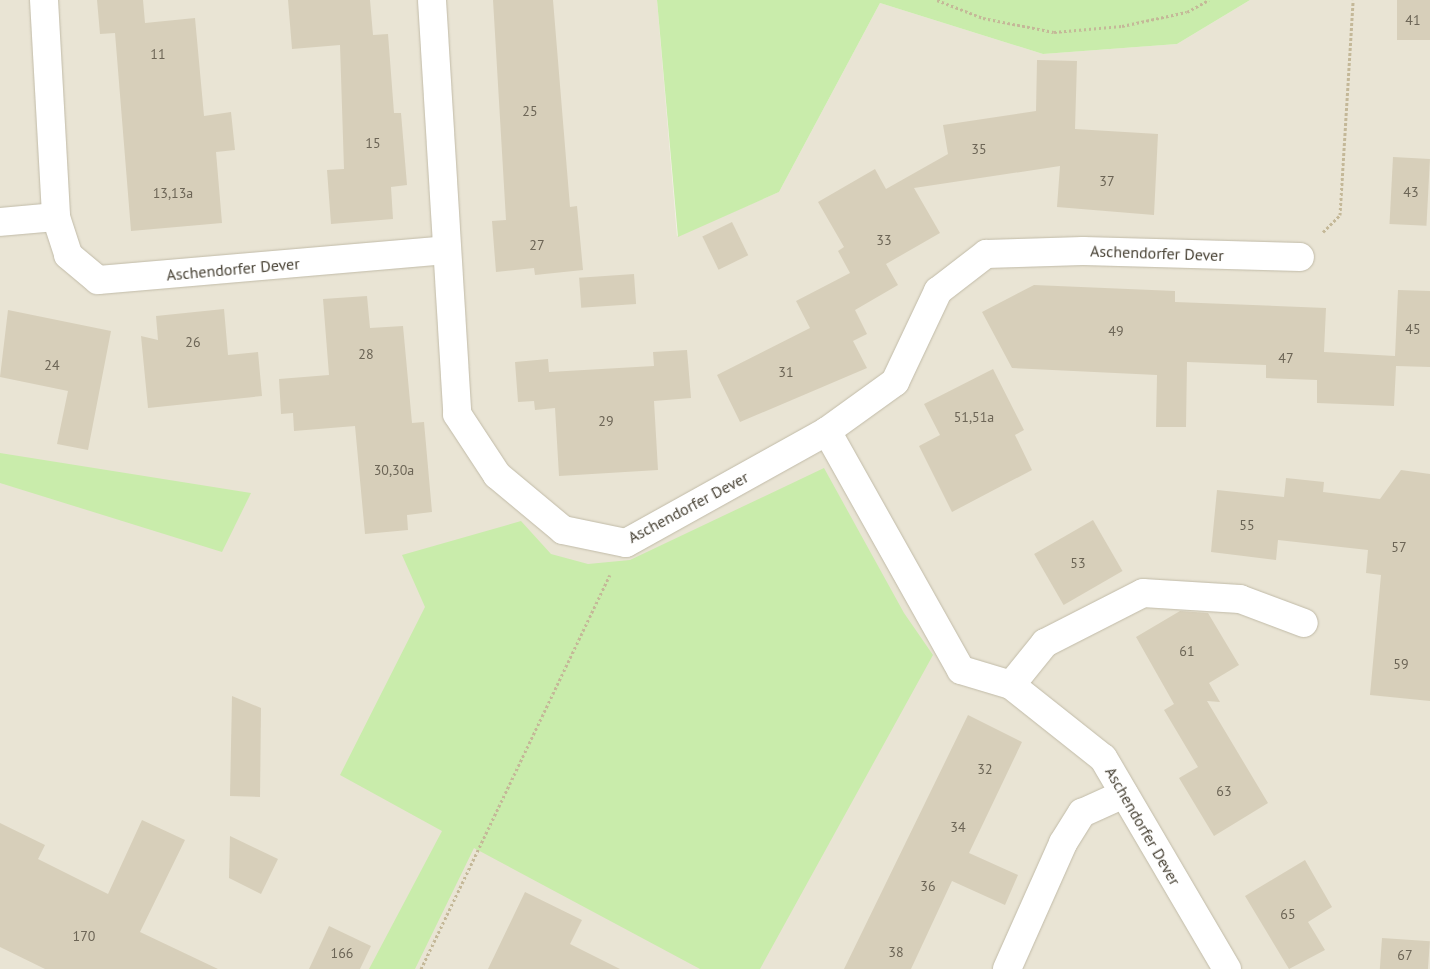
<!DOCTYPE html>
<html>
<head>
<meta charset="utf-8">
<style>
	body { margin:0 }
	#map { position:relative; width:1430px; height:969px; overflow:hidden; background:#f4f1e6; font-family:"PT Sans",sans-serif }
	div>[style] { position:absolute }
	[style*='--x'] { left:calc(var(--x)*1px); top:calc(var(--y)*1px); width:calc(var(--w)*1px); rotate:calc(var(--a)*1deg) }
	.residential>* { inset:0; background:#e9e4d4 }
	.green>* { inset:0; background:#c9ecab }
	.building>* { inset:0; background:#d7cfba; transform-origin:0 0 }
	.path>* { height:3px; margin-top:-1.5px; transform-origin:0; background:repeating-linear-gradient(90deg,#c4b898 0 2.5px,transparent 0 5px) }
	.roads { filter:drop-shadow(0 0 1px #c1bba8) drop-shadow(0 0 1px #c1bba8) }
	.minor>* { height:28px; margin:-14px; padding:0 14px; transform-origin:14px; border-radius:14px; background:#fff }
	span { translate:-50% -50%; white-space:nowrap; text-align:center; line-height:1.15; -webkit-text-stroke:4px #fff; paint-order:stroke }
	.number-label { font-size:14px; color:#6c6556 }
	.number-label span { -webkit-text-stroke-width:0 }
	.street-label { font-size:16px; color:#484235 }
</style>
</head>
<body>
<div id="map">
	<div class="residential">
		<div style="clip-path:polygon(0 0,657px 0,677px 236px,779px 192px,880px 3px,1043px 54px,1177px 44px,1250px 0,1430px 0,1430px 969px,0 969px)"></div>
	</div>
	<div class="green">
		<div style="clip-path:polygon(657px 0,1250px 0,1177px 44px,1043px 54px,880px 3px,779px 192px,678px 237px)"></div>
		<div style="clip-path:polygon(0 453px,251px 493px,222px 552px,0 483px)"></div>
		<div style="clip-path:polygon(824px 468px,904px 613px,933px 655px,760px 969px,700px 969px,474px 848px,415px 969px,369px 969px,442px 831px,340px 775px,425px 607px,402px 555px,521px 521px,551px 554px,588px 564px,630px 560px)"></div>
	</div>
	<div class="building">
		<div style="clip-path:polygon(97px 0,143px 0,145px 23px,195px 18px,204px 116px,231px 112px,235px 150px,216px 152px,222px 223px,131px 231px,115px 33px,100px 34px)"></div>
		<div style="clip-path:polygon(288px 0,370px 0,373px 35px,388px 34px,394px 113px,401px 113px,407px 185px,391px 187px,393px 219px,331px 224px,327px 170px,344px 169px,340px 45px,292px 49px)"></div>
		<div style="clip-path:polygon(493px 0,553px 0,570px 207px,577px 206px,583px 270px,535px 275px,534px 268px,496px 272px,492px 221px,506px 220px)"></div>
		<div style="left:1397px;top:0;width:33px;height:40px"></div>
		<div style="clip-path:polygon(1037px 60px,1077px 61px,1075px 129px,1158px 134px,1154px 215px,1057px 207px,1060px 166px,914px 188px,940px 233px,886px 264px,898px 285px,855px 310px,867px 334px,853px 341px,867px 368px,740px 422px,717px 375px,810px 328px,796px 301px,850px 273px,838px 251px,844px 247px,818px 202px,875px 169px,886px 189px,948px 154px,943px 125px,1036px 111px)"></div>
		<div style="left:1393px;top:157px;width:37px;height:67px;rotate:3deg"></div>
		<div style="left:732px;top:222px;width:37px;height:33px;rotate:64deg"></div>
		<div style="left:634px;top:274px;width:30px;height:55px;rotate:86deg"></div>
		<div style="clip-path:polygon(1034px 285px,1175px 291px,1175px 302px,1326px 308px,1324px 352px,1395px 356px,1398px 290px,1430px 291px,1430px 367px,1396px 366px,1394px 406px,1317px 403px,1317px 380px,1266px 378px,1266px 365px,1187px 362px,1186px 427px,1156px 427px,1157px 375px,1012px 368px,982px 312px)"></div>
		<div style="clip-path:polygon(367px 296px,370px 328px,403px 326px,412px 423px,424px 422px,432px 512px,407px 515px,408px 530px,365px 534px,355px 426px,294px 431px,293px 413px,281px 414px,279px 379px,329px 375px,323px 299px)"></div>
		<div style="clip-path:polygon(224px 309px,228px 355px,258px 352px,262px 396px,148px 408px,141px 336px,158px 340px,156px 316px)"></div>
		<div style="clip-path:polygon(8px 310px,111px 331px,88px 450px,57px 444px,68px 391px,0 377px)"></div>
		<div style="clip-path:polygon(687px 350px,691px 398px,654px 401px,658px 470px,559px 476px,555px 408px,535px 410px,534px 401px,518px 402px,515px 362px,548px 359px,549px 372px,654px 366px,653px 352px)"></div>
		<div style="clip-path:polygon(993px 369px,1024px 430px,1015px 435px,1032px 470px,952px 512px,919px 446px,940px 435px,924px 404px)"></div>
		<div style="clip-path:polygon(1401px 470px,1430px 474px,1430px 701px,1370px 695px,1381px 575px,1366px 573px,1368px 550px,1278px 540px,1276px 560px,1211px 552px,1217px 490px,1284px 497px,1286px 478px,1324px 482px,1323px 492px,1380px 499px)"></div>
		<div style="left:1093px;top:520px;width:59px;height:68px;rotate:60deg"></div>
		<div style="clip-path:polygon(1180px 611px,1208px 613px,1239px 665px,1209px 683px,1220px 702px,1207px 701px,1268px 803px,1214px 836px,1179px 778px,1198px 767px,1164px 710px,1174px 704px,1136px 637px)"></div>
		<div style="clip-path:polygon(232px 696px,261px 708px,260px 797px,230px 796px)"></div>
		<div style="clip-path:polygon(968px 715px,1022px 742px,969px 853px,1018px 875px,1005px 905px,952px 881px,911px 969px,844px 969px)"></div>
		<div style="clip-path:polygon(142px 820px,185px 840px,140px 932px,218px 969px,45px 969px,0 947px,0 823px,45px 845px,38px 859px,108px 894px)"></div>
		<div style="clip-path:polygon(230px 836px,278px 859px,261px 894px,229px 878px)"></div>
		<div style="clip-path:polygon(1305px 860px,1332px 907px,1308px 922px,1325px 950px,1289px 969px,1245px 896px)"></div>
		<div style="clip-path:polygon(525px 892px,582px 920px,570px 944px,620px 969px,488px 969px)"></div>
		<div style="clip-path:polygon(329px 926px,371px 946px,360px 969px,309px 969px)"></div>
		<div style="left:1382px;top:938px;width:48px;height:31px;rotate:4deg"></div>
	</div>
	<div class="path">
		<div style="--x:937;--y:0;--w:49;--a:21.4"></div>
		<div style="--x:983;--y:18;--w:72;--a:11.2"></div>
		<div style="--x:1054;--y:32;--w:68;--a:-5"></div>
		<div style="--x:1122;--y:26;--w:66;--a:-12.2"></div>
		<div style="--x:1187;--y:12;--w:25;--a:-29"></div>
		<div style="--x:1323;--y:232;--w:24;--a:-45"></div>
		<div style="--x:1340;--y:215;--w:215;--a:-86.5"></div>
		<div style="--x:421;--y:969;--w:437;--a:-64.4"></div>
	</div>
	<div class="roads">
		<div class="minor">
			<div style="--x:44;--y:0;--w:217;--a:86.8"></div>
			<div style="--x:56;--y:217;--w:40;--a:72"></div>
			<div style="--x:68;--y:255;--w:39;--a:40"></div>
			<div style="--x:98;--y:280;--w:350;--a:-4.9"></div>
			<div style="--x:432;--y:0;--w:415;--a:86.5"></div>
			<div style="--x:457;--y:414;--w:73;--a:56.7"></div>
			<div style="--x:497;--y:475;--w:86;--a:39.8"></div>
			<div style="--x:563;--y:530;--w:64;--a:11.7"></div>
			<div style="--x:626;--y:543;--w:230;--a:-29.1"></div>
			<div style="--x:0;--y:222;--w:56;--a:-5.1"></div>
			<div style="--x:1011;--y:685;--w:54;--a:-51"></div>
			<div style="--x:1045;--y:643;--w:110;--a:-27"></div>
			<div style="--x:1143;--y:593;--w:97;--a:3.5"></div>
			<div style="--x:1240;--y:599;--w:68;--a:20.6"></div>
			<div style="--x:1007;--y:969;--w:138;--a:-66"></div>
			<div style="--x:1063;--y:843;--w:36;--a:-58"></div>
			<div style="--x:1082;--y:813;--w:46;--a:-24.3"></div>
			<div style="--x:1227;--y:969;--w:245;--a:-120.4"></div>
			<div style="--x:1103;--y:758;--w:117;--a:-141.6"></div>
			<div style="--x:1011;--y:685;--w:52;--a:-163.3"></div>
			<div style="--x:961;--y:670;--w:274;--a:-119.3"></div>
			<div style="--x:827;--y:431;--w:84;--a:-35.8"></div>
			<div style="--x:895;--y:382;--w:101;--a:-64.7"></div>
			<div style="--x:938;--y:291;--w:61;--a:-37.6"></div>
			<div style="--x:986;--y:254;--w:97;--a:-1.8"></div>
			<div style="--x:1083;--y:251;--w:217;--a:1.6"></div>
		</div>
	</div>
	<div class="number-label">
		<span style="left:1413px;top:20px">41</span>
		<span style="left:158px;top:54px">11</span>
		<span style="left:530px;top:111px">25</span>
		<span style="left:373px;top:143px">15</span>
		<span style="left:979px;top:149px">35</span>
		<span style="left:1107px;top:181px">37</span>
		<span style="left:1411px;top:192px">43</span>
		<span style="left:173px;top:193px">13,13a</span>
		<span style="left:884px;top:240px">33</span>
		<span style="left:537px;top:245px">27</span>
		<span style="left:1413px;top:329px">45</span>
		<span style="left:1116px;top:331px">49</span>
		<span style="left:193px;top:342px">26</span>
		<span style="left:366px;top:354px">28</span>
		<span style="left:1286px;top:358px">47</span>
		<span style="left:52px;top:365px">24</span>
		<span style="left:786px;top:372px">31</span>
		<span style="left:974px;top:417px">51,51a</span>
		<span style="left:606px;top:421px">29</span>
		<span style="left:394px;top:470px">30,30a</span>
		<span style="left:1247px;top:525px">55</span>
		<span style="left:1399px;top:547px">57</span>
		<span style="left:1078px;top:563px">53</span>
		<span style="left:1187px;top:651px">61</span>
		<span style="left:1401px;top:664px">59</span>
		<span style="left:985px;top:769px">32</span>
		<span style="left:1224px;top:791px">63</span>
		<span style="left:958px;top:827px">34</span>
		<span style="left:928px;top:886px">36</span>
		<span style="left:1288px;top:914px">65</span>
		<span style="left:84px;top:936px">170</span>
		<span style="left:896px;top:952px">38</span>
		<span style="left:342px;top:953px">166</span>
		<span style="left:1405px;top:955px">67</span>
	</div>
	<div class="street-label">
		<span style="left:1157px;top:253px;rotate:2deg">Aschendorfer Dever</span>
		<span style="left:233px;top:269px;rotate:-5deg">Aschendorfer Dever</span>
		<span style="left:688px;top:507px;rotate:-28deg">Aschendorfer Dever</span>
		<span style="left:1143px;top:826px;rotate:60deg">Aschendorfer Dever</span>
	</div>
</div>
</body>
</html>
